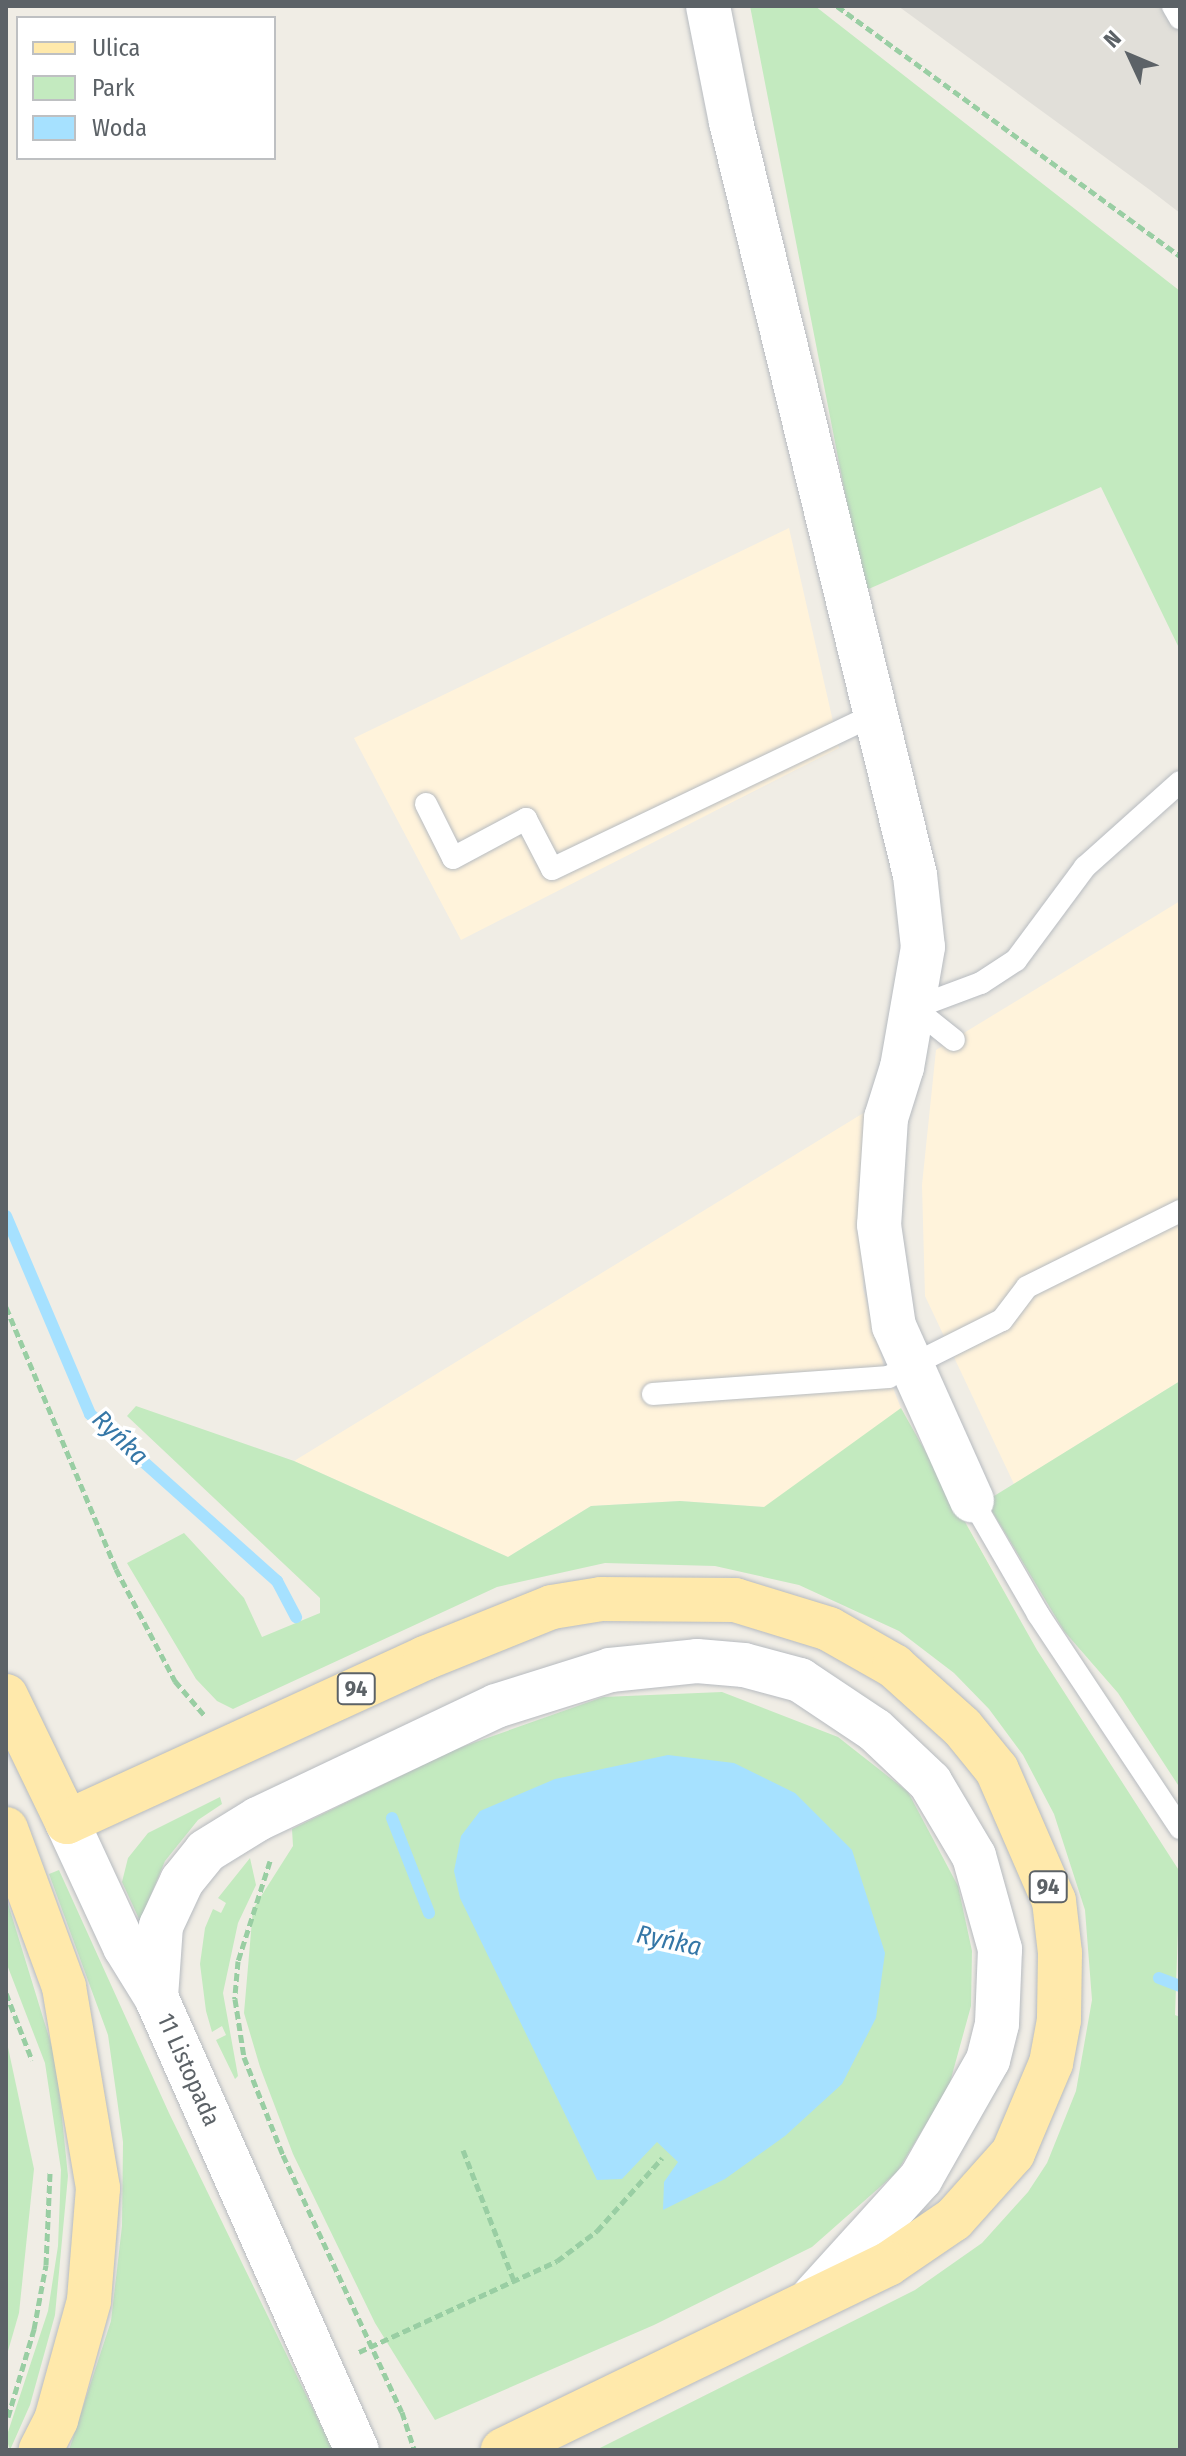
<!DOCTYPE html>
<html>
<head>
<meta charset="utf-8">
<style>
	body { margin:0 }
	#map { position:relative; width:1186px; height:2456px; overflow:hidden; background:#f0ede5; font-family:"Fira Sans Condensed",sans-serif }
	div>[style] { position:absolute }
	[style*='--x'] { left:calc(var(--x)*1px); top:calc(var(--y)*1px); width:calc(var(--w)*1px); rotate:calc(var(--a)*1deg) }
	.commercial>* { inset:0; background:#fff3db }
	.industrial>* { inset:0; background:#e1dfd9 }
	.green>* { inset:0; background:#c3eabf }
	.water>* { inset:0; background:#a6e1ff }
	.stream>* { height:12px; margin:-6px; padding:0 6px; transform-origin:6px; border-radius:6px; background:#a6e1ff }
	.path>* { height:5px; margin-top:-2.5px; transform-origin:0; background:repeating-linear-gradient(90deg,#99cea3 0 8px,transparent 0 12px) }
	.roads { filter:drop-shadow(0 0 2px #b7bbc0) drop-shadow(0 0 2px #b7bbc0) }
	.lane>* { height:22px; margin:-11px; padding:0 11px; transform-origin:11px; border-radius:11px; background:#fff }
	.street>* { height:44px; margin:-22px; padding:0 22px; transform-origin:22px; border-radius:22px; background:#fff }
	.secondary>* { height:44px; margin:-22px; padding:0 22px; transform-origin:22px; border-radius:22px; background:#fff }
	.primary>* { height:44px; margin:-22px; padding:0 22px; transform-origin:22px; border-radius:22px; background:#ffe9ab }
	span { translate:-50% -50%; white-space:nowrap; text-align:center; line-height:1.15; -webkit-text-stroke:7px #fff; paint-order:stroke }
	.shield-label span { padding:2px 6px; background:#fff; border:2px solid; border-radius:6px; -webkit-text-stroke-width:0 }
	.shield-label { font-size:22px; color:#5c6267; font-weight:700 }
	.street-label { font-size:24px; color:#5c6267 }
	.water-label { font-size:26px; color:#3577a7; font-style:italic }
	.frame { position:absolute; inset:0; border:8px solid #5c6267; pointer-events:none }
	.legend { position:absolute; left:16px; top:16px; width:260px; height:144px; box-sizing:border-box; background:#fff; border:2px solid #bec0c2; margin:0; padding:10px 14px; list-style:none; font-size:24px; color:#5c6267 }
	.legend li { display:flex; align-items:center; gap:16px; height:40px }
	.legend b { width:40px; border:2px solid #bec0c2 }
	.north { position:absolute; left:1090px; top:16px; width:80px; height:80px; -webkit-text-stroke:6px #fff; paint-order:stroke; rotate:314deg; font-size:22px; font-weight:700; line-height:32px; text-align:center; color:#5c6267 }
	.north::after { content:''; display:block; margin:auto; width:28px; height:36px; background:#5c6267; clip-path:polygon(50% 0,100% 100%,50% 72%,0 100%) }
</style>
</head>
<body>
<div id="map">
	<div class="commercial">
		<div style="clip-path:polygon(789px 528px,839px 748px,461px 940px,354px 738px)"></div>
		<div style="clip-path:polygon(1180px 901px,1180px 1381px,1014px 1484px,925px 1296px,922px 1185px,936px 1050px)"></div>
		<div style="clip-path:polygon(870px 1109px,863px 1288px,883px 1363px,901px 1408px,1004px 1591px,764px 1507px,680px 1501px,591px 1506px,508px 1557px,294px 1461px)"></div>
	</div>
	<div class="industrial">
		<div style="clip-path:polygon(898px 6px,1180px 6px,1180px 213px,1150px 190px)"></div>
	</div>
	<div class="green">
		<div style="clip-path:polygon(750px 6px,815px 6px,1180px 291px,1180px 650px,1101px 487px,864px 591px)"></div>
		<div style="clip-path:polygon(1180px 1381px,1180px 1788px,1118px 1693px,1064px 1631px,986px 1501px)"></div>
		<div style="clip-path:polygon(136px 1406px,294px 1461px,508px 1557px,591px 1506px,680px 1501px,764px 1507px,901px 1408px,1037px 1650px,1180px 1872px,1175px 2015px,1180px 2017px,1180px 2450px,596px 2450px,915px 2290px,982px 2243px,1028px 2192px,1047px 2163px,1076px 2091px,1092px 2000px,1085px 1910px,1054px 1814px,1023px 1755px,989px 1709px,954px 1673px,899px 1631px,799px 1585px,715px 1566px,605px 1563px,497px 1587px,233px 1709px,217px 1701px,196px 1679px,127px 1563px,184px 1533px,244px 1598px,262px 1637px,320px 1613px,320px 1598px,127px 1416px)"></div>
		<div style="clip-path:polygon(722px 1692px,838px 1737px,908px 1792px,958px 1886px,972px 1951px,971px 2006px,949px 2086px,897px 2172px,812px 2247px,654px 2325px,435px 2420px,375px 2323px,293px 2154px,260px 2067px,244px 2013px,253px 1909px,293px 1846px,292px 1829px,456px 1749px,603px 1697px)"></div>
		<div style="clip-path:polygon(220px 1797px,222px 1804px,198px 1820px,165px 1861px,140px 1921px,122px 1882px,128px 1858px,148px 1833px)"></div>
		<div style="clip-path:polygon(250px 1858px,256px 1885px,238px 1923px,223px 1993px,238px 2076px,235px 2079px,216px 2040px,226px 2035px,222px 2026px,212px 2032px,206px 2011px,200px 1964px,205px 1928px,213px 1909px,221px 1913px,226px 1903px,218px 1898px)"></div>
		<div style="clip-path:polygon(59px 1870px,169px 2113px,333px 2450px,69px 2450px,111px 2321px,122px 2226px,123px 2142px,108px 2035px,49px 1874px)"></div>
		<div style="clip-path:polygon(6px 1897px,56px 2060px,68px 2176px,55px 2315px,30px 2405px,10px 2450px,6px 2438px,48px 2311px,58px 2246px,61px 2170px,45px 2063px,6px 1962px)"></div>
		<div style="clip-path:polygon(6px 2038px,34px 2169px,19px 2313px,6px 2358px)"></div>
	</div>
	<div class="water">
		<div style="clip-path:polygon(668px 1755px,734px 1763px,795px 1793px,852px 1850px,885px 1953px,876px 2018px,842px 2084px,785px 2136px,725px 2179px,663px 2210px,664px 2182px,678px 2162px,657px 2142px,622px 2179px,597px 2180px,460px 1898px,454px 1871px,461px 1836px,480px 1811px,555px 1779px)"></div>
	</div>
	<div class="stream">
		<div style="--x:6;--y:1216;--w:215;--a:67"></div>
		<div style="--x:90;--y:1414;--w:251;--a:41.8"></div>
		<div style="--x:277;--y:1581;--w:41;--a:62.2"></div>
		<div style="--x:392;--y:1818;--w:102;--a:68.7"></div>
		<div style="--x:1159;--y:1978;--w:22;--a:21"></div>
	</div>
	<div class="path">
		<div style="--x:837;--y:6;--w:424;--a:36.1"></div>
		<div style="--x:6;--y:1307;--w:284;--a:67.2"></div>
		<div style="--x:116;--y:1569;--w:127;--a:62.2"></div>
		<div style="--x:175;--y:1681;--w:46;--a:49.4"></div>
		<div style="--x:270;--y:1861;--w:105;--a:107.7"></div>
		<div style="--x:238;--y:1961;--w:38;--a:95"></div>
		<div style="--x:235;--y:1999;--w:59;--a:81.2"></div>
		<div style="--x:244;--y:2057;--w:105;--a:68.3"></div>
		<div style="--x:283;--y:2155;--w:283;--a:65.2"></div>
		<div style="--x:402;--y:2412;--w:40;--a:72"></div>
		<div style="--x:6;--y:1993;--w:72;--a:68.8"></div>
		<div style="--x:463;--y:2150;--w:141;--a:68.7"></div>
		<div style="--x:359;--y:2352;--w:218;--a:-24.7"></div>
		<div style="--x:557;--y:2261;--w:50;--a:-36.9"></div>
		<div style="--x:597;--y:2231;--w:98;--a:-48.3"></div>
		<div style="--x:8;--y:2417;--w:92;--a:-73.5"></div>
		<div style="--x:34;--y:2329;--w:65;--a:-79.4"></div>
		<div style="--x:46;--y:2265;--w:93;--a:-87.5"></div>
	</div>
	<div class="roads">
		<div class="lane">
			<div style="--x:1173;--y:6;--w:14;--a:60"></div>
			<div style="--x:426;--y:804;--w:60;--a:63.4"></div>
			<div style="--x:453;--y:858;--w:83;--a:-28.1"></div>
			<div style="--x:526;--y:819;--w:56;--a:62.5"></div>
			<div style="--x:552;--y:869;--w:358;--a:-25.6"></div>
			<div style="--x:914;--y:1008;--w:72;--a:-20.5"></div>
			<div style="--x:981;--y:983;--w:42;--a:-33.3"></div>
			<div style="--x:1016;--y:960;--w:116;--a:-53.4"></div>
			<div style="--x:1085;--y:867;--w:127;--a:-41.8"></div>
			<div style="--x:914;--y:1008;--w:51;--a:38.7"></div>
			<div style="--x:653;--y:1394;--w:236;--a:-4.1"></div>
			<div style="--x:888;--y:1377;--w:127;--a:-26.6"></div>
			<div style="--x:1002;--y:1320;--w:41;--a:-52.9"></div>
			<div style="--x:1027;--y:1287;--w:171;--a:-26.4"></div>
			<div style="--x:972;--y:1500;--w:132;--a:59.9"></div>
			<div style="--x:1038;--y:1614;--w:257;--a:56.4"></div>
		</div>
		<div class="street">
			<div style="--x:708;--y:6;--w:118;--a:78.8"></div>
			<div style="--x:731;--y:122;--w:775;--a:76.27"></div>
			<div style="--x:915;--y:875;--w:72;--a:83.7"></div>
			<div style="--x:923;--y:947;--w:122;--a:99.9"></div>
			<div style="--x:902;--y:1067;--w:53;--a:107.4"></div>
			<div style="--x:886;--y:1118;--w:107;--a:93.7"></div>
			<div style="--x:879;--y:1225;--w:102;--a:81.6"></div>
			<div style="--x:894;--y:1326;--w:191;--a:65.9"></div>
		</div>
		<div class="secondary">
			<div style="--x:67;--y:1822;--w:138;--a:65.1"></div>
			<div style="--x:125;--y:1947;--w:59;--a:58.2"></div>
			<div style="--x:156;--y:1997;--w:496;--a:66.1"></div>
			<div style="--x:156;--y:1997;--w:71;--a:-86"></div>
			<div style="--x:161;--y:1926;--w:50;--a:-65"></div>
			<div style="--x:182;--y:1881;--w:38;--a:-51"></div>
			<div style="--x:206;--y:1851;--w:61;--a:-31.6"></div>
			<div style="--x:258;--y:1819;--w:263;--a:-25.4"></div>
			<div style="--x:496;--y:1706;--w:120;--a:-17.5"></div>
			<div style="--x:610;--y:1670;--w:87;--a:-5.9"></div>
			<div style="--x:697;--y:1661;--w:47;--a:4.9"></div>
			<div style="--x:744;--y:1665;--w:58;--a:15"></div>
			<div style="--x:800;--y:1680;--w:90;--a:33.7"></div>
			<div style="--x:875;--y:1730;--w:76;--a:43.4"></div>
			<div style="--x:930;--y:1782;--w:86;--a:59.3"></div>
			<div style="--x:974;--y:1856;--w:97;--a:74.4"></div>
			<div style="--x:1000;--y:1949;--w:75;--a:92.3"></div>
			<div style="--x:997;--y:2024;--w:37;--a:104"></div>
			<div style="--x:988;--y:2060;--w:136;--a:119.6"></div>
			<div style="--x:921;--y:2178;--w:159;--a:132.2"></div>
		</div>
		<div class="primary">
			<div style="--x:6;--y:1696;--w:140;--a:64.2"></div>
			<div style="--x:67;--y:1822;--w:394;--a:-24.6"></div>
			<div style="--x:425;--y:1658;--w:137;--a:-21.9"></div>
			<div style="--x:552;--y:1607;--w:50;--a:-9.3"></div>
			<div style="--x:601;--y:1599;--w:134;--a:0.4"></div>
			<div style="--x:735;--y:1600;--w:98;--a:17.1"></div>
			<div style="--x:829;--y:1629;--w:75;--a:29.6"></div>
			<div style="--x:894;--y:1666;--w:91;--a:41.9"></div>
			<div style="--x:962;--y:1727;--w:55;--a:50.9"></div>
			<div style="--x:997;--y:1770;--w:143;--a:66.5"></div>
			<div style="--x:1054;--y:1901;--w:52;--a:83.4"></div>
			<div style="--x:1060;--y:1953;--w:67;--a:90.9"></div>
			<div style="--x:1059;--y:2020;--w:44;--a:100.5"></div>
			<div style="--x:1051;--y:2063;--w:98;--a:112.9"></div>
			<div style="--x:1013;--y:2153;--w:89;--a:131.8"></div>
			<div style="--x:954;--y:2219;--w:80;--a:145.7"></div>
			<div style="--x:888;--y:2264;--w:428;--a:154.2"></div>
			<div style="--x:6;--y:1829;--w:168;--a:69.8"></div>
			<div style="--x:64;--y:1987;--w:204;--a:80.4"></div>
			<div style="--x:98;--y:2188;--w:113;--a:94.6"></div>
			<div style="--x:89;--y:2301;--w:123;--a:105.5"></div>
			<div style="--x:56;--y:2420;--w:34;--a:117"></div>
		</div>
	</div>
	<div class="shield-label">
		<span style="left:356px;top:1689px">94</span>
		<span style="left:1048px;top:1887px">94</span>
	</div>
	<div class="street-label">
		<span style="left:188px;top:2070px;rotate:66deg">11 Listopada</span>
	</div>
	<div class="water-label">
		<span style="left:120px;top:1438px;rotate:44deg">Ryńka</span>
		<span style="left:669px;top:1941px;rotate:12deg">Ryńka</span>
	</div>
	<div class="frame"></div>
	<ul class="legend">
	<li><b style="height:10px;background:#ffe9ab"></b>Ulica</li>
	<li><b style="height:22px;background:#c3eabf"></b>Park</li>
	<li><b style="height:22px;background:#a6e1ff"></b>Woda</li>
	</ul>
	<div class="north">N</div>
</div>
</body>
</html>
